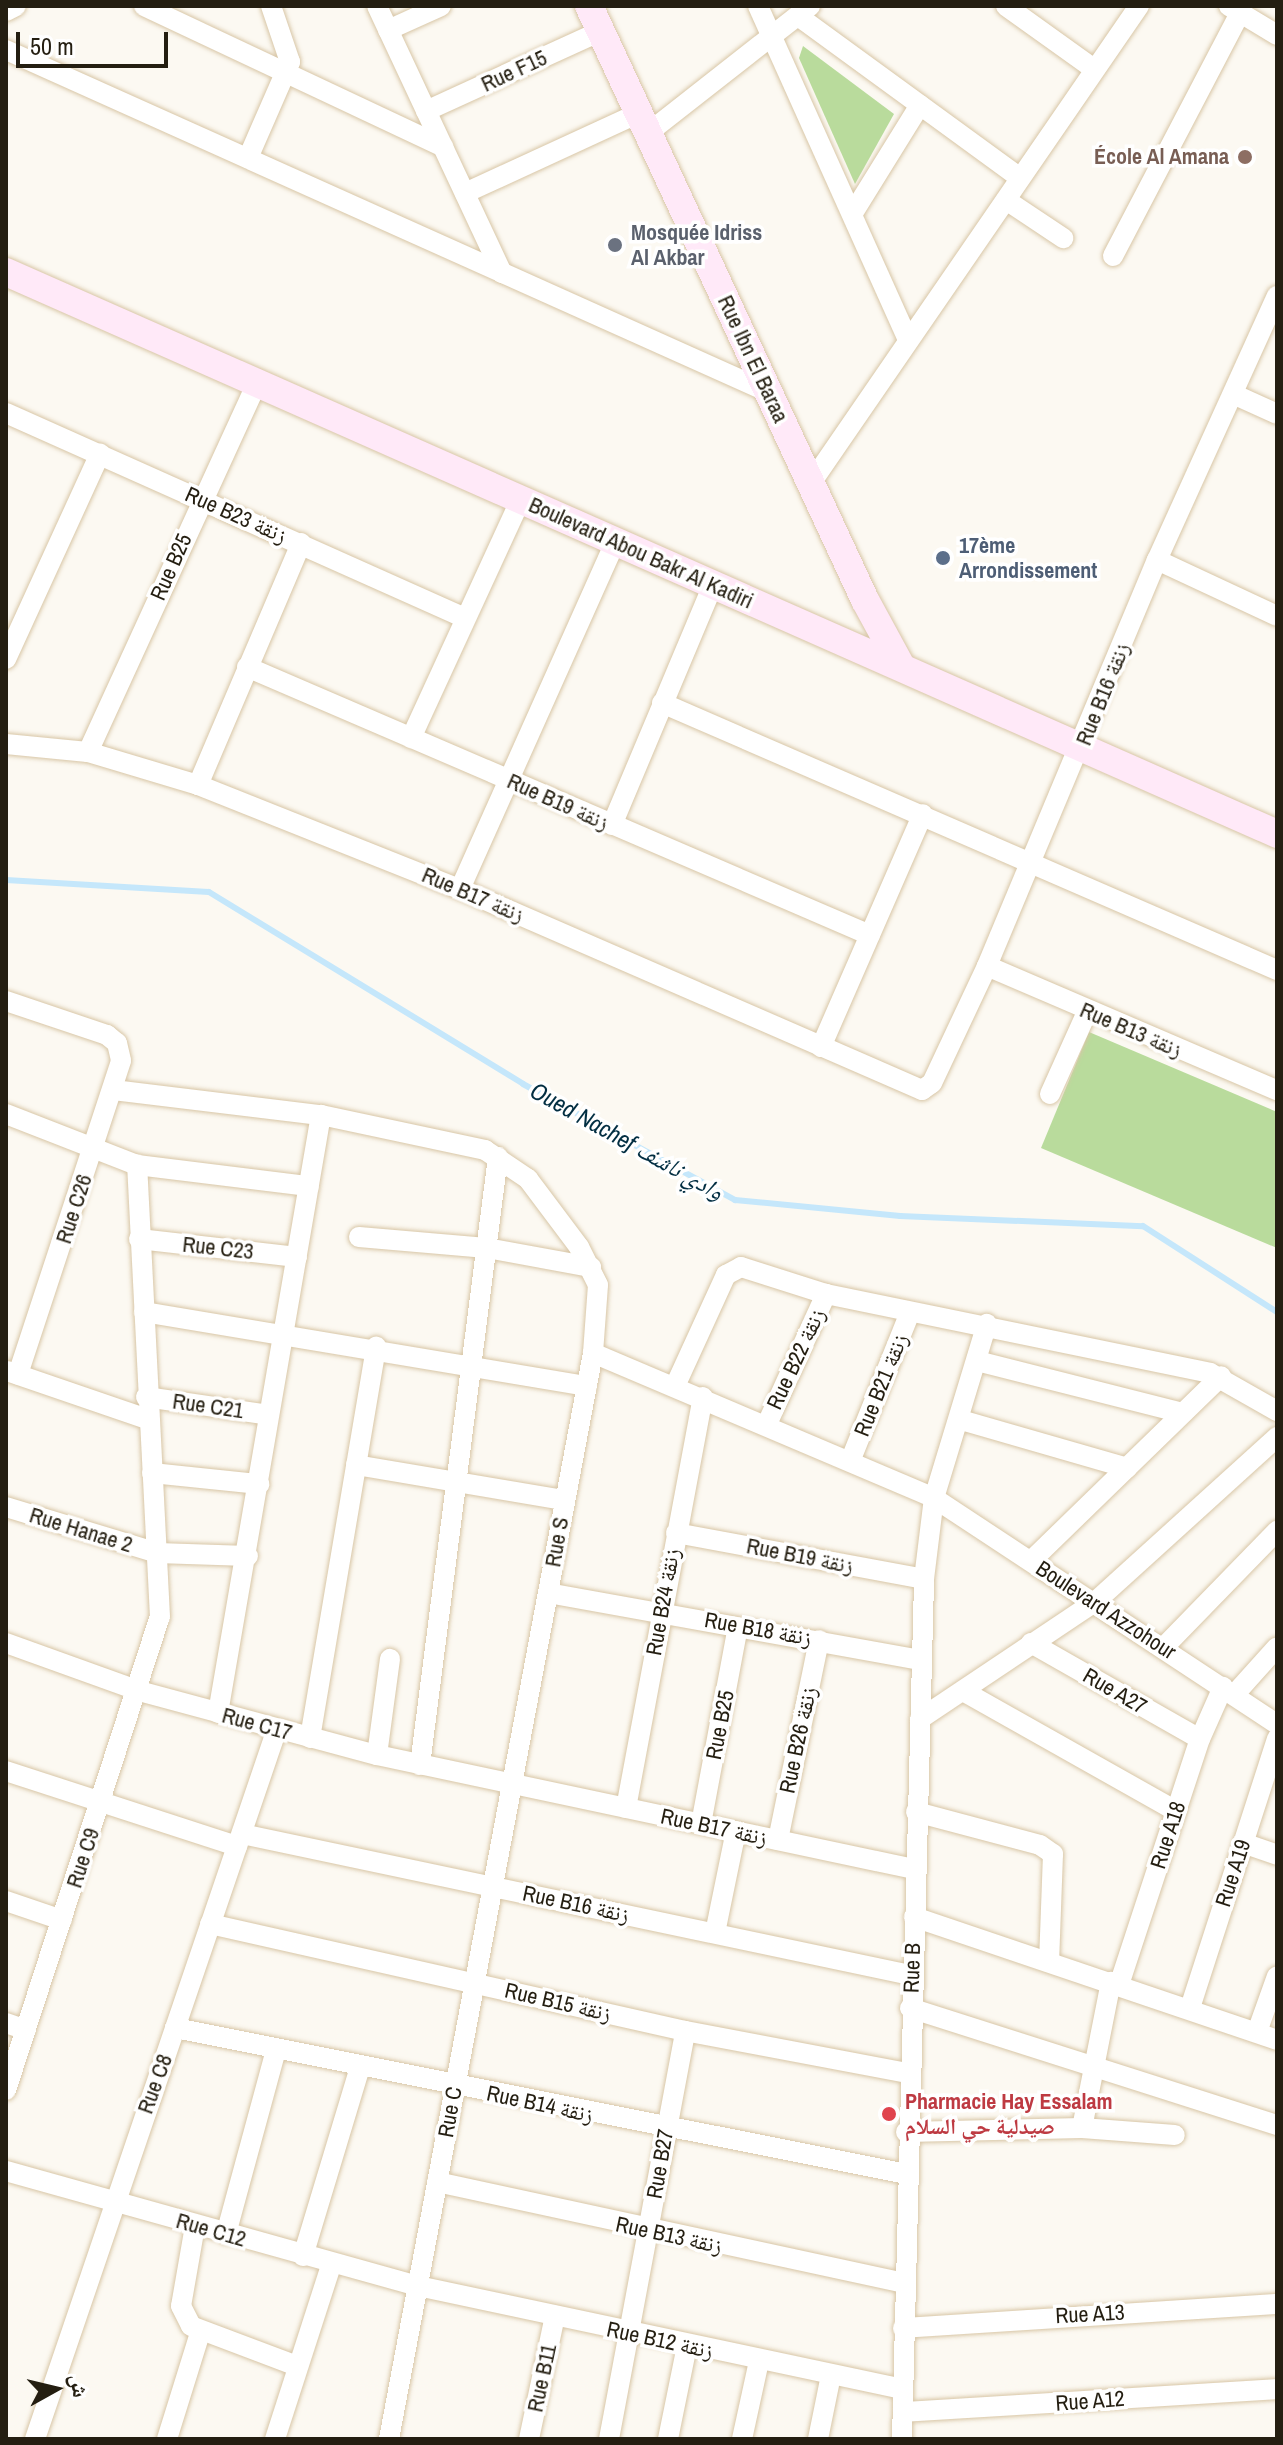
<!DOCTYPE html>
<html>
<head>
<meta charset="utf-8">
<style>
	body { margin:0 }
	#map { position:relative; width:1283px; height:2445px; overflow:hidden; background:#fcf9f2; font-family:"Archivo Narrow","Noto Naskh Arabic",sans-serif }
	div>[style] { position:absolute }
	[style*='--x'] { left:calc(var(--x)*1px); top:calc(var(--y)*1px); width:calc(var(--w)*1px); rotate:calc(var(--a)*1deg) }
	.green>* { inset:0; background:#b9db9c }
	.stream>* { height:6px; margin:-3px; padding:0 3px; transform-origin:3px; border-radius:3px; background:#c5e7fb }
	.roads { filter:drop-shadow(0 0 2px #d8c6a6) drop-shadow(0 0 2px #d8c6a6) }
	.street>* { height:20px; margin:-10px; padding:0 10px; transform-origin:10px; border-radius:10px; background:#fff }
	.secondary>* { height:28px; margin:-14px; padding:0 14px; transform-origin:14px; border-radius:14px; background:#ffe9f8 }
	.dots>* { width:22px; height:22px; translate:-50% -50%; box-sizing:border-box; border:4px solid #fff; border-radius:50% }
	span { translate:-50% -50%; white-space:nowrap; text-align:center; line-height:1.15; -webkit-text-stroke:7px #fff; paint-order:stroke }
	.street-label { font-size:22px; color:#241e11 }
	.education-label { font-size:22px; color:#785e54; font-weight:700 }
	.right { translate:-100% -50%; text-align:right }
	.worship-label { font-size:22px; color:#5b616d; font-weight:700 }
	.left { translate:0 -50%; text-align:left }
	.service-label { font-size:22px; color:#4e5e75; font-weight:700 }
	.health-label { font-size:22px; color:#be3a42; font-weight:700 }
	.water-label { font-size:24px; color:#022e42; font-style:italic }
	.frame { position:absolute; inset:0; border:8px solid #241e11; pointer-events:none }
	.north { position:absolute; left:16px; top:2349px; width:80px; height:80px; -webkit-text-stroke:6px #fff; paint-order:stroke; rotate:82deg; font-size:22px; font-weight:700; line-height:32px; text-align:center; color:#241e11 }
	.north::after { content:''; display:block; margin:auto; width:28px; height:36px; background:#241e11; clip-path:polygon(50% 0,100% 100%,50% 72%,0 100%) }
	.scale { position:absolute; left:16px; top:32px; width:152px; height:36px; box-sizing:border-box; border:4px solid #241e11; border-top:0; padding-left:10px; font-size:24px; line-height:28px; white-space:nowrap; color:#241e11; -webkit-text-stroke:6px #fff; paint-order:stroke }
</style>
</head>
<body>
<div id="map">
	<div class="green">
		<div style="clip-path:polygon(803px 46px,894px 114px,855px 184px,799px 58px)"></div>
		<div style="clip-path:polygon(1089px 1032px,1277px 1112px,1277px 1248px,1041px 1148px)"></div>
	</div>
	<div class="stream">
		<div style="--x:6;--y:880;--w:203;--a:3.4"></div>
		<div style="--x:209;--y:892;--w:368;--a:31.4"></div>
		<div style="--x:523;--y:1084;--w:242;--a:28.7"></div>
		<div style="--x:735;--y:1200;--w:166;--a:5.5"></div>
		<div style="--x:900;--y:1216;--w:243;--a:2.4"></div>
		<div style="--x:1143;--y:1226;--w:159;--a:32.7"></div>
	</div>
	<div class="roads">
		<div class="street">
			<div style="--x:144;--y:6;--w:331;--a:25.2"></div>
			<div style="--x:377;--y:6;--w:295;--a:64.9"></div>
			<div style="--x:758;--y:6;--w:365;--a:65.8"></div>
			<div style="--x:1006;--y:6;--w:108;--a:35.6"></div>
			<div style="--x:1229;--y:6;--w:56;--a:31.1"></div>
			<div style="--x:6;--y:11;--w:11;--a:-27"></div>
			<div style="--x:798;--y:16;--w:273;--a:36.1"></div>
			<div style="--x:388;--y:30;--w:58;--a:-24.4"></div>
			<div style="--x:6;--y:50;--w:835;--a:24.17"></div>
			<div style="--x:426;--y:111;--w:192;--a:-24.6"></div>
			<div style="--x:648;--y:133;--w:206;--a:-38.1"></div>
			<div style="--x:248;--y:158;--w:105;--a:-66.4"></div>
			<div style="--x:290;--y:62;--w:59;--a:-108.7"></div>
			<div style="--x:465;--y:193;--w:192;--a:-24.7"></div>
			<div style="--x:1006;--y:200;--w:69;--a:33.7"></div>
			<div style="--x:853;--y:213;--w:127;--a:-58.2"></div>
			<div style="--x:1113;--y:256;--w:274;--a:-62.4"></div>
			<div style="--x:1233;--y:394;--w:48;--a:24.4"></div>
			<div style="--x:6;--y:413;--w:503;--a:24.07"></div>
			<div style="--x:811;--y:483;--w:579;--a:-55.49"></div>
			<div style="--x:1157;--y:560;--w:132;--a:25"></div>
			<div style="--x:6;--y:659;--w:226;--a:-65.4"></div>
			<div style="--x:247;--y:667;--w:678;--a:23.28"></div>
			<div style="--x:662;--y:703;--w:670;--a:23.47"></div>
			<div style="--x:411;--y:738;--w:261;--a:-65.3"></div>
			<div style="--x:6;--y:744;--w:82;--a:5.6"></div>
			<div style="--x:88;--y:752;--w:115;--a:16.7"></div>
			<div style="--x:198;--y:785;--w:282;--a:21.7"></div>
			<div style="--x:460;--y:889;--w:504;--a:23.51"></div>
			<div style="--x:922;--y:1090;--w:12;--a:-35"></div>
			<div style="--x:932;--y:1083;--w:129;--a:-64.8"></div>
			<div style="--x:987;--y:966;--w:440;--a:-67.3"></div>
			<div style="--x:1157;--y:560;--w:290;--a:-65.6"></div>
			<div style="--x:88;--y:752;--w:406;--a:-65.4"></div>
			<div style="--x:198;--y:785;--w:263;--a:-66.9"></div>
			<div style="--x:612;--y:825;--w:260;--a:-67.2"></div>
			<div style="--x:460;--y:889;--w:377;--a:-65.9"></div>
			<div style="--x:987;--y:966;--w:315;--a:23.2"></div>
			<div style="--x:6;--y:1001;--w:107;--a:18.6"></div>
			<div style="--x:107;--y:1035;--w:13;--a:39"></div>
			<div style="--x:117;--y:1043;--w:18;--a:77"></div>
			<div style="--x:121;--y:1061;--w:330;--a:108.2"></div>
			<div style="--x:821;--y:1047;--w:254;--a:-66.4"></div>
			<div style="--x:113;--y:1090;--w:209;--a:6.9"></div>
			<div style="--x:321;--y:1115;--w:168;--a:12"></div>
			<div style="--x:485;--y:1150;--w:52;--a:34"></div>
			<div style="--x:528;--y:1179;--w:85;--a:53.1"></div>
			<div style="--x:579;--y:1247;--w:42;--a:63.4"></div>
			<div style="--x:598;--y:1285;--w:68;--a:94.2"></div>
			<div style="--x:593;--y:1353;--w:1105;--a:100.64"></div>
			<div style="--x:1050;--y:1094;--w:90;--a:-65.7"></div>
			<div style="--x:6;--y:1114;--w:141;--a:21.3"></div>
			<div style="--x:137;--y:1165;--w:173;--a:7"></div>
			<div style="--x:359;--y:1237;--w:128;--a:4.9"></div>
			<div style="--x:487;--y:1248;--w:106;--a:10.4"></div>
			<div style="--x:139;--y:1239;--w:159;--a:6.5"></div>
			<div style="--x:144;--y:1312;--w:449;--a:9.5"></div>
			<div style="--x:593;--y:1353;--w:371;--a:23"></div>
			<div style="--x:934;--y:1498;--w:411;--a:33.4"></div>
			<div style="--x:977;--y:1361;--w:212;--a:14.2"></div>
			<div style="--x:7;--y:1371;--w:148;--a:18.9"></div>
			<div style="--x:676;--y:1384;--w:120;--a:-65.4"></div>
			<div style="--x:726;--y:1275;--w:17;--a:-28"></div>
			<div style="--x:741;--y:1267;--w:89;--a:17.6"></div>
			<div style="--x:826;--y:1294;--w:392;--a:11.6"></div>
			<div style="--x:1210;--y:1373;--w:77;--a:29.6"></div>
			<div style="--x:146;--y:1397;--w:124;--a:8.3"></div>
			<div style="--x:961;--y:1420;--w:173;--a:16.1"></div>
			<div style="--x:767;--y:1424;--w:143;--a:-65.6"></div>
			<div style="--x:851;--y:1459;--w:158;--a:-68.1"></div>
			<div style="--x:356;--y:1465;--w:211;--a:9.6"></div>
			<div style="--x:152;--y:1473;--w:108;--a:5.9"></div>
			<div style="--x:6;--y:1507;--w:158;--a:16.9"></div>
			<div style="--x:157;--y:1553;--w:91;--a:1.9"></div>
			<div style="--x:676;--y:1533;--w:252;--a:10.5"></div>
			<div style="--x:1031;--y:1561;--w:265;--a:-44.2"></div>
			<div style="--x:548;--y:1593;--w:379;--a:10.2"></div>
			<div style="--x:6;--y:1643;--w:141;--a:19.8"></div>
			<div style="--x:139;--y:1691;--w:246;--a:15.1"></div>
			<div style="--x:377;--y:1755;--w:549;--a:11.99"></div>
			<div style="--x:1031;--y:1643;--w:194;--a:29.6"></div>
			<div style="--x:1164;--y:1647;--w:162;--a:-45.8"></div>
			<div style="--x:963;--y:1691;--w:244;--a:29.4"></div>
			<div style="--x:1234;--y:1695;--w:64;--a:-48.1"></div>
			<div style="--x:218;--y:1713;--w:607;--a:-80.23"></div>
			<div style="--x:920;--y:1719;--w:211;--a:-33.8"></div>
			<div style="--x:1095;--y:1602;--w:246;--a:-42.2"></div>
			<div style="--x:310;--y:1738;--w:397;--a:-80.4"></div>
			<div style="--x:377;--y:1755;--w:97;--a:-82.3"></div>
			<div style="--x:420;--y:1765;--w:613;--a:-82.69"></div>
			<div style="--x:6;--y:1771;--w:243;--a:18"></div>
			<div style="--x:626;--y:1808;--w:418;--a:-79.4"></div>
			<div style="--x:916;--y:1812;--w:128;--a:14.9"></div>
			<div style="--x:1040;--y:1845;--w:16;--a:35"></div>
			<div style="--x:1053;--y:1854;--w:108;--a:92.1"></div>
			<div style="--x:701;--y:1824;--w:200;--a:-79.4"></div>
			<div style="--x:242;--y:1834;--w:683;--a:11.92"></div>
			<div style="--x:778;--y:1840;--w:204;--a:-78.4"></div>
			<div style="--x:1243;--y:1843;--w:36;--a:19"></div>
			<div style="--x:6;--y:1901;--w:59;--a:18.7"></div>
			<div style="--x:914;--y:1917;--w:383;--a:18.7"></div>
			<div style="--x:210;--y:1924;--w:487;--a:12.7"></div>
			<div style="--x:685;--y:2031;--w:227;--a:10.7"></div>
			<div style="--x:715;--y:1933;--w:104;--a:-78.4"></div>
			<div style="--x:1119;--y:1985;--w:259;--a:-71.8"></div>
			<div style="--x:1200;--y:1739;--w:57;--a:-66.1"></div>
			<div style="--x:910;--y:2008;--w:385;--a:17.7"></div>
			<div style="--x:1190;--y:2008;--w:283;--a:-72.1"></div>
			<div style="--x:6;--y:2023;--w:21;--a:19"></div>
			<div style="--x:175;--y:2028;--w:745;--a:11.29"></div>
			<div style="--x:1257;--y:2032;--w:59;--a:-70.3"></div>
			<div style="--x:6;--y:2090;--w:497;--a:-72"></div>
			<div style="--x:160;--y:1617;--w:453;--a:-92.9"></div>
			<div style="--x:1082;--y:2128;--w:149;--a:-78.8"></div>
			<div style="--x:906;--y:2132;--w:176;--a:-1.3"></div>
			<div style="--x:1082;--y:2128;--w:93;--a:4.3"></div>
			<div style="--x:6;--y:2171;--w:428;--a:15.6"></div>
			<div style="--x:418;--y:2286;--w:496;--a:12"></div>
			<div style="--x:437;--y:2182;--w:477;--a:12.2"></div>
			<div style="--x:195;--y:2226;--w:81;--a:99.9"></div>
			<div style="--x:181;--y:2306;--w:22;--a:63"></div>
			<div style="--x:191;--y:2326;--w:113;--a:20.7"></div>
			<div style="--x:226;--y:2234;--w:191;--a:-74.8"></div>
			<div style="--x:303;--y:2256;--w:197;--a:-73.2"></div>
			<div style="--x:903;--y:2328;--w:375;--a:-3.7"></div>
			<div style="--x:903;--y:2412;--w:375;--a:-3.5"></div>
			<div style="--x:35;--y:2439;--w:750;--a:-71.18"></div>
			<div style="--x:167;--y:2439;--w:111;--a:-72.7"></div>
			<div style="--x:275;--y:2439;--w:185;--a:-72.1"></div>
			<div style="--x:529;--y:2439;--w:126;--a:-78.1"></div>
			<div style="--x:609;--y:2439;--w:415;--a:-79.4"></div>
			<div style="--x:668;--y:2439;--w:95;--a:-78.5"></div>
			<div style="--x:742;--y:2439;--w:80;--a:-77.7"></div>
			<div style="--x:818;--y:2439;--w:65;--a:-78.5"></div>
			<div style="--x:902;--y:2439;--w:860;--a:-88.53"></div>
			<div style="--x:924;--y:1579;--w:82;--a:-83"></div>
			<div style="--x:934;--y:1498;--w:182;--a:-73.1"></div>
		</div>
		<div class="secondary">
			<div style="--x:589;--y:6;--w:655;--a:65.08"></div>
			<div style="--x:865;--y:600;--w:75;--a:61.4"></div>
			<div style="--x:6;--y:272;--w:1390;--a:23.85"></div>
		</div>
	</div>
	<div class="dots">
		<div style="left:1245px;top:157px;background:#8d6e63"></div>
		<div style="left:615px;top:245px;background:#6b7280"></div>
		<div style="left:943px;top:558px;background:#5c6f8a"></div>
		<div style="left:889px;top:2114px;background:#e0444e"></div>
	</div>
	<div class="street-label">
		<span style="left:514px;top:71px;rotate:-25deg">Rue F15</span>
		<span style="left:753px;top:359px;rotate:65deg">Rue Ibn El Baraa</span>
		<span style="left:236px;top:515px;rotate:24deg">Rue B23 زنقة</span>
		<span style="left:641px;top:553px;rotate:24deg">Boulevard Abou Bakr Al Kadiri</span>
		<span style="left:171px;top:567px;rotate:-66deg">Rue B25</span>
		<span style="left:1103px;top:694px;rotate:-68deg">Rue B16 زنقة</span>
		<span style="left:558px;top:802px;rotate:24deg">Rue B19 زنقة</span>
		<span style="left:473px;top:895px;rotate:23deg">Rue B17 زنقة</span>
		<span style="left:1131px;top:1030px;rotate:23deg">Rue B13 زنقة</span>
		<span style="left:74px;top:1209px;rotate:-72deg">Rue C26</span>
		<span style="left:218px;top:1248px;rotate:6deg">Rue C23</span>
		<span style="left:796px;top:1359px;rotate:-65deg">Rue B22 زنقة</span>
		<span style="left:881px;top:1385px;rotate:-68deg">Rue B21 زنقة</span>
		<span style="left:208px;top:1406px;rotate:8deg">Rue C21</span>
		<span style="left:81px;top:1530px;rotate:17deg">Rue Hanae 2</span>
		<span style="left:557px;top:1542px;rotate:-80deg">Rue S</span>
		<span style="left:800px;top:1556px;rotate:11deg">Rue B19 زنقة</span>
		<span style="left:663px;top:1602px;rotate:-80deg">Rue B24 زنقة</span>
		<span style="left:1106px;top:1610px;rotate:33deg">Boulevard Azzohour</span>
		<span style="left:758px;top:1629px;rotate:10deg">Rue B18 زنقة</span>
		<span style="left:1115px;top:1691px;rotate:30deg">Rue A27</span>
		<span style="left:257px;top:1724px;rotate:15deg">Rue C17</span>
		<span style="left:720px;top:1725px;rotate:-79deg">Rue B25</span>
		<span style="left:798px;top:1740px;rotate:-78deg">Rue B26 زنقة</span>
		<span style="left:714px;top:1827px;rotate:12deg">Rue B17 زنقة</span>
		<span style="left:1168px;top:1835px;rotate:-72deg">Rue A18</span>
		<span style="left:83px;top:1858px;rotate:-72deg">Rue C9</span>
		<span style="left:1233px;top:1873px;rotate:-72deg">Rue A19</span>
		<span style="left:576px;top:1904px;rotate:12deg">Rue B16 زنقة</span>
		<span style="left:912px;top:1968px;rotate:-88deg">Rue B</span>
		<span style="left:558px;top:2002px;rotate:13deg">Rue B15 زنقة</span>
		<span style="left:155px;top:2084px;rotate:-70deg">Rue C8</span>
		<span style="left:540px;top:2104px;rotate:12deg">Rue B14 زنقة</span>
		<span style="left:450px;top:2112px;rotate:-80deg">Rue C</span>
		<span style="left:660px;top:2164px;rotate:-80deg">Rue B27</span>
		<span style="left:211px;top:2230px;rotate:16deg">Rue C12</span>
		<span style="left:669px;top:2235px;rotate:12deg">Rue B13 زنقة</span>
		<span style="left:1090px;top:2314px;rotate:-3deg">Rue A13</span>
		<span style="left:660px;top:2340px;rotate:12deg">Rue B12 زنقة</span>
		<span style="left:542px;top:2378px;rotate:-78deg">Rue B11</span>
		<span style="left:1090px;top:2401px;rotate:-4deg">Rue A12</span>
	</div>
	<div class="education-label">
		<span class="right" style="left:1229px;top:157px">École Al Amana</span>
	</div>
	<div class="worship-label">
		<span class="left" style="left:631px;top:245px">Mosquée Idriss<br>Al Akbar</span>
	</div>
	<div class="service-label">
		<span class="left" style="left:959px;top:558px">17ème<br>Arrondissement</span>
	</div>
	<div class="health-label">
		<span class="left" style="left:905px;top:2114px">Pharmacie Hay Essalam<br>صيدلية حي السلام</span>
	</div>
	<div class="water-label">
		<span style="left:627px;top:1141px;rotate:29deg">Oued Nachef وادي ناشف</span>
	</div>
	<div class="frame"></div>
	<div class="north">ش</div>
	<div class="scale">50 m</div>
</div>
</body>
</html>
